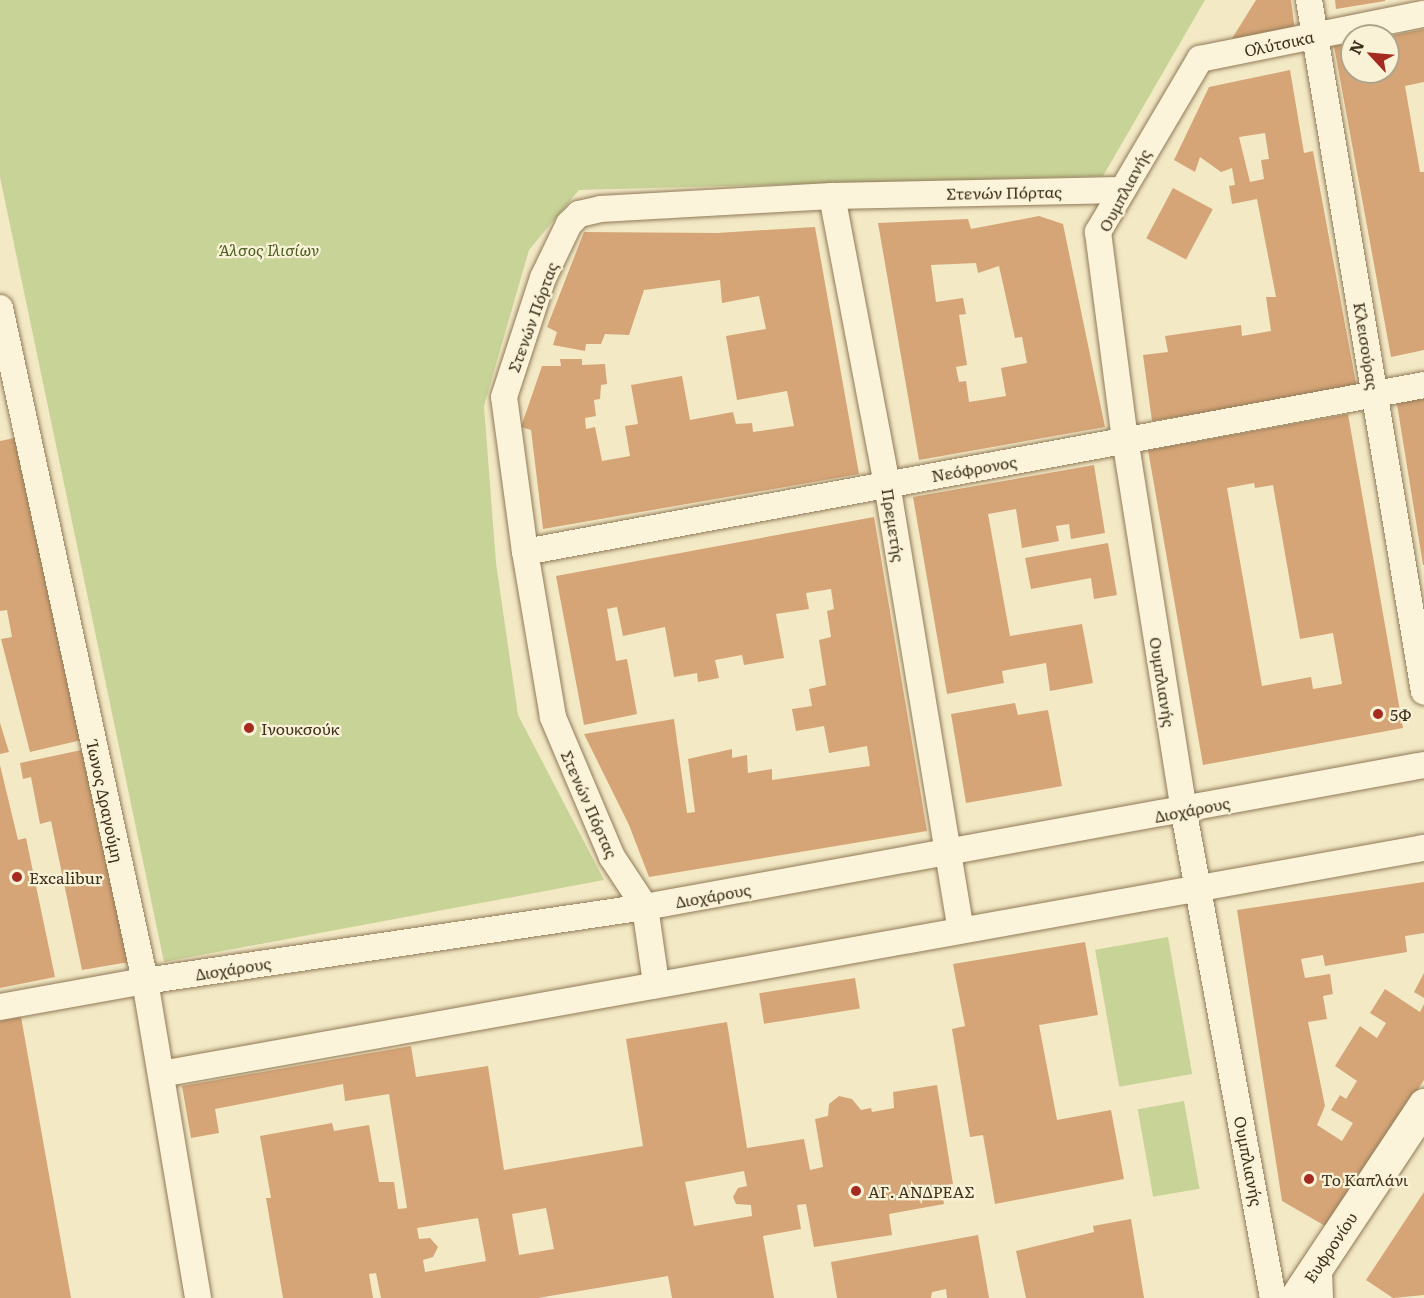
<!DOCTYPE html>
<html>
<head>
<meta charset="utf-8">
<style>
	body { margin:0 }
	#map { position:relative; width:1424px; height:1298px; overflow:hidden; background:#f3e9c5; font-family:Literata,serif }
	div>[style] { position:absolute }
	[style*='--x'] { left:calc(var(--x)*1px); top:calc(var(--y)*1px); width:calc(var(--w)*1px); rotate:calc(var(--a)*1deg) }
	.green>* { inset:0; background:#c8d397; transform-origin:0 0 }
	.building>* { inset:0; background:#d5a577; transform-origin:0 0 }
	.roads { filter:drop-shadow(0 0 2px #917a58) drop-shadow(0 0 2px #917a58) }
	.minor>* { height:26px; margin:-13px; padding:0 13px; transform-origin:13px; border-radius:13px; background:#fcf4da }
	.tertiary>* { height:33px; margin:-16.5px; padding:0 16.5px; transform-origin:16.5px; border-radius:16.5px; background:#fcf4da }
	.secondary>* { height:33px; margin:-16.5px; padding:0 16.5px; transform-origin:16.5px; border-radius:16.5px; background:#fcf4da }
	.dots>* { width:16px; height:16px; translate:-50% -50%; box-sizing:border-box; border:3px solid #f9f2d6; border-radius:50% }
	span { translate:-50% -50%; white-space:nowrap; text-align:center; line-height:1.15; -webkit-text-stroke:4.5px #f9f2d6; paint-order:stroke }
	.street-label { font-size:16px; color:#3f301e }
	.park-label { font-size:16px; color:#4a5e22; font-style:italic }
	.poi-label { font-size:16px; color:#3f301e }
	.left { translate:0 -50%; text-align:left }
	.north { position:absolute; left:1340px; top:24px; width:60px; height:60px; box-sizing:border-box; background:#f9f2d6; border:2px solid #afa48c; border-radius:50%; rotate:296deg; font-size:16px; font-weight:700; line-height:24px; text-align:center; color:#3f301e }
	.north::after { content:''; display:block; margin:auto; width:21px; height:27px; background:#a72a21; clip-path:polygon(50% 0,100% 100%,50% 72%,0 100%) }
</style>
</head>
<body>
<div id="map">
	<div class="green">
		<div style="clip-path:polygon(0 0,1205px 0,1103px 176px,579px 190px,529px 250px,484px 406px,496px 563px,518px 715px,604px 880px,164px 962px,0 177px)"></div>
		<div style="left:1168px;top:937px;width:139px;height:74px;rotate:80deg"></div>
		<div style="left:1184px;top:1101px;width:89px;height:47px;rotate:80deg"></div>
	</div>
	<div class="building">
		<div style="clip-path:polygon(1256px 0,1291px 0,1295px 31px,1228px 45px)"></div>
		<div style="clip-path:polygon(1335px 0,1385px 0,1385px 1px,1336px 9px)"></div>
		<div style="clip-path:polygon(1424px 29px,1424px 82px,1405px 86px,1420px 172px,1424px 172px,1424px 350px,1391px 357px,1334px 46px,1352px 43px,1352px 72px,1388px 72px,1388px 36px)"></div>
		<div style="clip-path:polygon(evenodd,1290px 70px,1304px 153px,1313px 151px,1357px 389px,1152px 421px,1143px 355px,1168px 352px,1165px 336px,1241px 325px,1242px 336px,1271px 331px,1266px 297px,1276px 297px,1257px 199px,1232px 204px,1229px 186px,1235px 185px,1232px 168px,1221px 172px,1200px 157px,1195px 172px,1174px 160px,1209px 87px,1290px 70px,1265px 133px,1269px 159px,1261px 160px,1264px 179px,1250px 182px,1239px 137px,1265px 133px)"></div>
		<div style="left:1173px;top:188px;width:45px;height:57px;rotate:28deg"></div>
		<div style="clip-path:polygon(evenodd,1039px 216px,1063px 224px,1105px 427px,919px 460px,878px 223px,968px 219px,971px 229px,1039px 216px,976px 263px,978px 273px,999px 266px,1015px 338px,1022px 337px,1027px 363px,1001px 368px,1006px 396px,969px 402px,966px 381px,959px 382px,956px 367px,967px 365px,959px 315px,966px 314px,963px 298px,936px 302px,931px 265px,976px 263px)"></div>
		<div style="clip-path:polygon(815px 227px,859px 474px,543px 529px,531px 430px,521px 427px,542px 366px,561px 366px,560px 359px,582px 359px,582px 365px,605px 364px,607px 384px,601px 385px,600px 399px,594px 400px,596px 416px,585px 418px,586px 429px,595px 427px,602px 461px,630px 456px,625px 426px,638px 424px,631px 385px,682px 376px,690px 420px,733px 412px,736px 424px,752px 423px,753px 432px,794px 426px,787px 391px,737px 400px,726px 336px,766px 329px,759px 296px,722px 303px,720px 280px,644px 290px,629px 335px,605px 334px,601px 344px,586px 344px,585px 351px,553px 345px,557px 332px,547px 327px,584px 232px,717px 233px)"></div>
		<div style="clip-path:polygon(1424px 394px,1424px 565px,1423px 565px,1396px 398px)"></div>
		<div style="clip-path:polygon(evenodd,1348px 414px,1403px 728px,1203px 765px,1148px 450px,1348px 414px,1254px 483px,1255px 488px,1273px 485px,1300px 639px,1333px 633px,1342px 684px,1313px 689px,1311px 677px,1262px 686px,1227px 488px,1254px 483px)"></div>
		<div style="clip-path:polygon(23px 436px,86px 739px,30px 752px,1px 639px,12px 637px,7px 610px,0 611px,0 441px)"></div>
		<div style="clip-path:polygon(1094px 465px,1105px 533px,1071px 539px,1069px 524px,1056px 526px,1059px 541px,1022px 548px,1016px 509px,988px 514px,1010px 636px,1082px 624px,1093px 683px,1050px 691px,1046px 663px,1002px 671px,1004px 683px,947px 694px,913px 497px)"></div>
		<div style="clip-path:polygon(874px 517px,927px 831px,649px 877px,629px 825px,584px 734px,674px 719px,687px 813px,695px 812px,688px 759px,732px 749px,732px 758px,747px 755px,748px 773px,772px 769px,772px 780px,870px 766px,867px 746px,829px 753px,824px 726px,796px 731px,792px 709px,812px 706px,809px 689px,826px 685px,819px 640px,831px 637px,827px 611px,834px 609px,831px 589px,806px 593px,809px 609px,776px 614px,784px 658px,744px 665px,742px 655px,715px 660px,719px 678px,698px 682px,697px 673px,674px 677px,665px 627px,623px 636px,617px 607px,607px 609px,616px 661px,627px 659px,637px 714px,584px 725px,556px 576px)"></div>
		<div style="clip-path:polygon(1108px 543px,1117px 595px,1094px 599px,1091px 578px,1031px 589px,1025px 558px)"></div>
		<div style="clip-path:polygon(1015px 703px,1018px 715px,1048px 710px,1062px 786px,966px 803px,951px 714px)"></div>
		<div style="clip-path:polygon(0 723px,9px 752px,0 754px)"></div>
		<div style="clip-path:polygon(91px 748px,135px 961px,82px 970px,51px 821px,40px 824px,31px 777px,23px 779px,20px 763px)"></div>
		<div style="clip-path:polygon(0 765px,18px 840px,26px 838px,55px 977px,0 988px)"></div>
		<div style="clip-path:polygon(1424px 882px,1424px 933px,1405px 936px,1407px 952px,1325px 966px,1323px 955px,1301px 959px,1305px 978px,1330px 974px,1333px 994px,1323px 996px,1327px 1019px,1308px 1022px,1325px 1106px,1317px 1125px,1342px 1141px,1353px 1123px,1331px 1110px,1340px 1095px,1346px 1099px,1357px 1081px,1335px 1066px,1360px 1026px,1377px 1038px,1386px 1023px,1370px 1013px,1385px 989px,1420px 1012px,1424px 1004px,1424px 1080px,1327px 1227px,1282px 1201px,1237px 910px)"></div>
		<div style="clip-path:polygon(1085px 942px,1098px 1015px,1039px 1025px,1057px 1120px,1111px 1110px,1124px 1179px,995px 1204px,983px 1135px,970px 1137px,952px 1029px,965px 1026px,953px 964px)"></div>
		<div style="clip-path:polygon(1424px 973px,1424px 998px,1414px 992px)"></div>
		<div style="left:855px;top:978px;width:31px;height:97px;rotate:81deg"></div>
		<div style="clip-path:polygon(21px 1017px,53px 1197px,71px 1298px,0 1298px,0 1021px)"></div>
		<div style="clip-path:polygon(evenodd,727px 1022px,747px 1148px,804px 1139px,810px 1170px,823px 1167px,815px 1119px,828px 1116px,829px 1104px,839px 1096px,852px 1099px,861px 1110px,871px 1108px,872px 1112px,894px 1108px,893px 1092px,937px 1085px,953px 1184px,941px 1186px,944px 1204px,889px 1214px,892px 1235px,814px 1247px,806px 1204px,797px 1205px,801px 1229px,763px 1236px,774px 1298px,672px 1298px,668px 1276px,538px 1298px,381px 1298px,376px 1273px,369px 1274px,373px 1298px,283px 1298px,266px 1198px,271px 1198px,260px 1136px,332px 1123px,334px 1131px,369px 1125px,379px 1182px,394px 1182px,398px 1209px,407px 1208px,389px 1094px,345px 1101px,343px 1084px,215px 1109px,219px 1133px,191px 1138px,182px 1086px,411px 1046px,416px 1077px,488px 1066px,504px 1170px,643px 1146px,626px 1039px,727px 1022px,744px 1171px,747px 1186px,738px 1188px,733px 1197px,736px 1204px,751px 1205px,752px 1216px,694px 1226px,685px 1182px,744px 1171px,727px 1022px,546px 1208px,554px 1249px,519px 1255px,512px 1214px,546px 1208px,727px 1022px,478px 1218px,486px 1261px,425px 1272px,423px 1260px,433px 1257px,438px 1247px,430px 1238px,419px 1239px,417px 1228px,478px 1218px)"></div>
		<div style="clip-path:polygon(1424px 1192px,1424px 1295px,1393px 1298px,1366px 1280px)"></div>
		<div style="clip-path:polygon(1131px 1219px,1144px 1298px,1026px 1298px,1016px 1251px,1094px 1232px,1093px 1226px)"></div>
		<div style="clip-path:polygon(978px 1235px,989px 1298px,947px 1298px,946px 1289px,932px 1292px,931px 1298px,837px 1298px,831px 1262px)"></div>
	</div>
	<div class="roads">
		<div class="minor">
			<div style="--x:1309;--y:0;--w:701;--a:80.56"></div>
			<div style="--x:832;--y:196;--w:293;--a:79.2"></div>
			<div style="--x:887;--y:484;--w:452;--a:80.6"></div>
			<div style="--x:0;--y:308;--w:688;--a:77.84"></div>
			<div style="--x:145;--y:981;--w:321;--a:80.5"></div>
			<div style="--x:525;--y:552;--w:914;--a:-10.52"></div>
			<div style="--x:656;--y:983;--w:77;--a:-98.2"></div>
			<div style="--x:645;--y:907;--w:60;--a:-123.4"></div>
			<div style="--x:612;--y:857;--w:152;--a:-112.9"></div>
			<div style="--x:553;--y:717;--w:167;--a:-99.6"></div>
			<div style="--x:525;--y:552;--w:156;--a:-97.7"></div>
			<div style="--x:504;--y:397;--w:125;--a:-71.9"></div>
			<div style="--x:543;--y:278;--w:60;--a:-64.3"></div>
			<div style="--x:569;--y:224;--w:14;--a:-45"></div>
			<div style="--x:579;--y:214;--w:22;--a:-13"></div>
			<div style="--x:600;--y:209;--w:232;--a:-3.2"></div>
			<div style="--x:832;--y:196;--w:289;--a:-1.2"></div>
			<div style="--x:0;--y:1007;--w:147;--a:-10.2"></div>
			<div style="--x:145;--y:981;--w:505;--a:-8.42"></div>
			<div style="--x:645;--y:907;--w:792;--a:-10.33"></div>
			<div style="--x:161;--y:1074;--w:1283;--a:-10.15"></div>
			<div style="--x:1273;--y:1298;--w:495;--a:-100.4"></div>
			<div style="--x:1184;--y:811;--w:376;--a:-99"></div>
			<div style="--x:1125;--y:440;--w:210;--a:-97.4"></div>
			<div style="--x:1098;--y:232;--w:201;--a:-59.5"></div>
			<div style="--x:1200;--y:59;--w:228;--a:-11.4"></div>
		</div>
		<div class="tertiary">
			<div style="--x:1296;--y:1298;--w:232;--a:-56.4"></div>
		</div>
		<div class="secondary">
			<div style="--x:1315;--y:1270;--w:28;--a:88"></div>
		</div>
	</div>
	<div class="dots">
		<div style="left:1378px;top:714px;background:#a72a21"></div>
		<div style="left:249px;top:728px;background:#a72a21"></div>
		<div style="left:17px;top:877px;background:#a72a21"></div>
		<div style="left:1309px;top:1179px;background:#a72a21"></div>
		<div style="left:856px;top:1191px;background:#a72a21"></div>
	</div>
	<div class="street-label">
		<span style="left:1279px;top:43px;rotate:-12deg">Ολύτσικα</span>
		<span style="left:1124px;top:190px;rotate:-62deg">Ουμπλιανής</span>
		<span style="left:1004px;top:192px;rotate:-1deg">Στενών Πόρτας</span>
		<span style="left:532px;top:317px;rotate:-70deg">Στενών Πόρτας</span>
		<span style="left:1367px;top:346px;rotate:81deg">Κλεισούρας</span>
		<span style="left:974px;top:468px;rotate:-10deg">Νεόφρονος</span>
		<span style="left:894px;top:525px;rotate:81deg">Πρεμετής</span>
		<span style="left:1163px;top:682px;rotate:81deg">Ουμπλιανής</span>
		<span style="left:106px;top:802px;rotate:78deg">Ίωνος Δραγούμη</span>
		<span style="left:590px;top:804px;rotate:66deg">Στενών Πόρτας</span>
		<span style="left:1192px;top:809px;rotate:-11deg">Διοχάρους</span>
		<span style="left:713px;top:895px;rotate:-10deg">Διοχάρους</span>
		<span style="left:233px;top:968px;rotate:-9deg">Διοχάρους</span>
		<span style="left:1249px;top:1161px;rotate:79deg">Ουμπλιανής</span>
		<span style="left:1330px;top:1247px;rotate:-56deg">Ευφρονίου</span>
	</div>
	<div class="park-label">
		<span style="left:269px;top:249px">Άλσος Ιλισίων</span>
	</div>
	<div class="poi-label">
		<span class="left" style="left:1390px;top:714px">5Φ</span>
		<span class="left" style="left:261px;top:728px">Ινουκσούκ</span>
		<span class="left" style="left:29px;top:877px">Excalibur</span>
		<span class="left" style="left:1321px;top:1179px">Το Καπλάνι</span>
		<span class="left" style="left:868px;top:1191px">ΑΓ. ΑΝΔΡΕΑΣ</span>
	</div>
	<div class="north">N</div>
</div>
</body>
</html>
